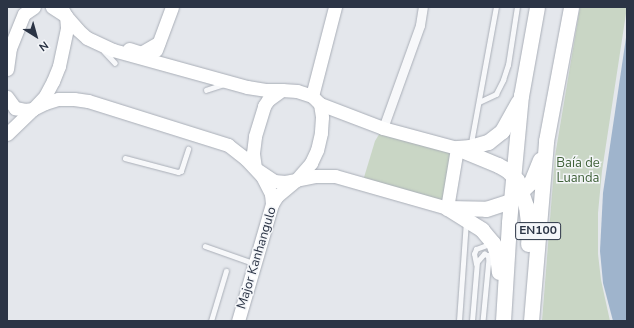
<!DOCTYPE html>
<html>
<head>
<meta charset="utf-8">
<style>
	body { margin:0 }
	#map { position:relative; width:634px; height:328px; overflow:hidden; background:#e4e7ec; font-family:"Nunito Sans",sans-serif }
	div>[style] { position:absolute }
	[style*='--x'] { left:calc(var(--x)*1px); top:calc(var(--y)*1px); width:calc(var(--w)*1px); rotate:calc(var(--a)*1deg) }
	.green>* { inset:0; background:#c9d6c5 }
	.water>* { inset:0; background:#9fb4cc }
	.roads { filter:drop-shadow(0 0 1px #a9aeb7) drop-shadow(0 0 1px #a9aeb7) }
	.lane>* { height:4.5px; margin:-2.25px; padding:0 2.25px; transform-origin:2.25px; border-radius:2.25px; background:#f7f8fa }
	.street>* { height:9px; margin:-4.5px; padding:0 4.5px; transform-origin:4.5px; border-radius:4.5px; background:#f7f8fa }
	.secondary>* { height:13px; margin:-6.5px; padding:0 6.5px; transform-origin:6.5px; border-radius:6.5px; background:#fff }
	.primary>* { height:15px; margin:-7.5px; padding:0 7.5px; transform-origin:7.5px; border-radius:7.5px; background:#fff }
	span { translate:-50% -50%; white-space:nowrap; text-align:center; line-height:1.15; -webkit-text-stroke:3px #f4f6f9; paint-order:stroke }
	.shield-label span { padding:1px 3px; background:#f4f6f9; border:1px solid; border-radius:3px; -webkit-text-stroke-width:0 }
	.shield-label { font-size:12px; color:#2b3445; font-weight:700 }
	.park-label { font-size:13px; color:#3f6138 }
	.street-label { font-size:13px; color:#2b3445 }
	.frame { position:absolute; inset:0; border:8px solid #2b3445; pointer-events:none }
	.north { position:absolute; left:16px; top:16px; width:40px; height:40px; -webkit-text-stroke:3px #f4f6f9; paint-order:stroke; rotate:143deg; font-size:11px; font-weight:700; line-height:16px; text-align:center; color:#2b3445 }
	.north::after { content:''; display:block; margin:auto; width:14px; height:18px; background:#2b3445; clip-path:polygon(50% 0,100% 100%,50% 72%,0 100%) }
</style>
</head>
<body>
<div id="map">
	<div class="green">
		<div style="clip-path:polygon(580px 7px,627px 7px,602px 171px,598px 213px,598px 254px,601px 280px,610px 321px,542px 321px,555px 156px)"></div>
		<div style="clip-path:polygon(383px 128px,457px 148px,447px 208px,362px 184px,375px 141px)"></div>
	</div>
	<div class="water">
		<div style="clip-path:polygon(627px 31px,627px 321px,613px 321px,603px 283px,600px 251px,603px 193px)"></div>
	</div>
	<div class="roads">
		<div class="lane">
			<div style="--x:104;--y:51;--w:16;--a:47"></div>
			<div style="--x:206;--y:90;--w:19;--a:-18"></div>
			<div style="--x:479;--y:102;--w:19;--a:-25"></div>
			<div style="--x:496;--y:94;--w:16;--a:-63"></div>
			<div style="--x:503;--y:80;--w:16;--a:-72"></div>
			<div style="--x:508;--y:65;--w:59;--a:-81.2"></div>
			<div style="--x:471;--y:143;--w:138;--a:-79.6"></div>
			<div style="--x:125;--y:158;--w:55;--a:14.8"></div>
			<div style="--x:178;--y:172;--w:3;--a:-18"></div>
			<div style="--x:181;--y:171;--w:23;--a:-72"></div>
			<div style="--x:205;--y:246;--w:51;--a:19.5"></div>
			<div style="--x:476;--y:264;--w:10;--a:-101"></div>
			<div style="--x:474;--y:254;--w:5;--a:-68"></div>
			<div style="--x:476;--y:249;--w:15;--a:-20"></div>
			<div style="--x:211;--y:321;--w:52;--a:-73.3"></div>
			<div style="--x:459;--y:321;--w:99;--a:-86"></div>
			<div style="--x:472;--y:321;--w:59;--a:-85.2"></div>
			<div style="--x:477;--y:262;--w:11;--a:-49"></div>
			<div style="--x:484;--y:254;--w:4;--a:14"></div>
			<div style="--x:488;--y:255;--w:4;--a:76"></div>
			<div style="--x:489;--y:259;--w:62;--a:95.5"></div>
		</div>
		<div class="street">
			<div style="--x:383;--y:128;--w:109;--a:-70.2"></div>
			<div style="--x:420;--y:25;--w:18;--a:-81"></div>
		</div>
		<div class="secondary">
			<div style="--x:61;--y:7;--w:10;--a:61"></div>
			<div style="--x:66;--y:16;--w:18;--a:49"></div>
			<div style="--x:78;--y:30;--w:12;--a:42"></div>
			<div style="--x:87;--y:38;--w:29;--a:25"></div>
			<div style="--x:113;--y:50;--w:139;--a:15.4"></div>
			<div style="--x:247;--y:87;--w:20;--a:9"></div>
			<div style="--x:267;--y:90;--w:15;--a:0"></div>
			<div style="--x:129;--y:49;--w:13;--a:18"></div>
			<div style="--x:141;--y:53;--w:20;--a:-30"></div>
			<div style="--x:156;--y:50;--w:46;--a:-69.6"></div>
			<div style="--x:7;--y:69;--w:21;--a:-82"></div>
			<div style="--x:10;--y:48;--w:37;--a:-68"></div>
			<div style="--x:24;--y:14;--w:12;--a:-35"></div>
			<div style="--x:282;--y:90;--w:15;--a:4"></div>
			<div style="--x:297;--y:91;--w:16;--a:18"></div>
			<div style="--x:312;--y:96;--w:11;--a:45"></div>
			<div style="--x:320;--y:104;--w:13;--a:81"></div>
			<div style="--x:322;--y:117;--w:16;--a:94"></div>
			<div style="--x:321;--y:133;--w:17;--a:103"></div>
			<div style="--x:317;--y:150;--w:14;--a:115"></div>
			<div style="--x:311;--y:163;--w:23;--a:131"></div>
			<div style="--x:296;--y:180;--w:11;--a:170"></div>
			<div style="--x:285;--y:182;--w:11;--a:-175"></div>
			<div style="--x:274;--y:181;--w:23;--a:-146"></div>
			<div style="--x:255;--y:168;--w:15;--a:-98"></div>
			<div style="--x:253;--y:153;--w:17;--a:-83"></div>
			<div style="--x:255;--y:136;--w:31;--a:-73"></div>
			<div style="--x:264;--y:106;--w:7;--a:-56"></div>
			<div style="--x:268;--y:100;--w:17;--a:-36"></div>
			<div style="--x:312;--y:96;--w:92;--a:-75.5"></div>
			<div style="--x:7;--y:97;--w:14;--a:54"></div>
			<div style="--x:15;--y:108;--w:10;--a:11"></div>
			<div style="--x:25;--y:110;--w:8;--a:-7"></div>
			<div style="--x:33;--y:109;--w:18;--a:-47"></div>
			<div style="--x:45;--y:96;--w:17;--a:-62"></div>
			<div style="--x:53;--y:81;--w:16;--a:-68"></div>
			<div style="--x:59;--y:66;--w:40;--a:-78"></div>
			<div style="--x:67;--y:27;--w:11;--a:-95"></div>
			<div style="--x:66;--y:16;--w:17;--a:-147"></div>
			<div style="--x:7;--y:134;--w:36;--a:-44"></div>
			<div style="--x:33;--y:109;--w:13;--a:-27"></div>
			<div style="--x:45;--y:103;--w:14;--a:-17"></div>
			<div style="--x:58;--y:99;--w:16;--a:0"></div>
			<div style="--x:74;--y:99;--w:14;--a:8"></div>
			<div style="--x:88;--y:101;--w:147;--a:17.4"></div>
			<div style="--x:228;--y:145;--w:23;--a:38"></div>
			<div style="--x:246;--y:159;--w:23;--a:47"></div>
			<div style="--x:262;--y:176;--w:20;--a:63"></div>
			<div style="--x:271;--y:194;--w:10;--a:84"></div>
			<div style="--x:238;--y:321;--w:122;--a:-73.8"></div>
			<div style="--x:272;--y:204;--w:9;--a:-58"></div>
			<div style="--x:277;--y:196;--w:25;--a:-40"></div>
			<div style="--x:296;--y:180;--w:19;--a:-12"></div>
			<div style="--x:315;--y:176;--w:20;--a:0"></div>
			<div style="--x:335;--y:176;--w:116;--a:15.9"></div>
			<div style="--x:447;--y:208;--w:61;--a:-80.5"></div>
			<div style="--x:457;--y:148;--w:77;--a:-164.9"></div>
			<div style="--x:383;--y:128;--w:67;--a:-159.1"></div>
		</div>
		<div class="primary">
			<div style="--x:457;--y:148;--w:44;--a:22.5"></div>
			<div style="--x:498;--y:165;--w:10;--a:29"></div>
			<div style="--x:507;--y:170;--w:14;--a:45"></div>
			<div style="--x:517;--y:180;--w:28;--a:71"></div>
			<div style="--x:526;--y:206;--w:25;--a:83"></div>
			<div style="--x:529;--y:231;--w:13;--a:94"></div>
			<div style="--x:458;--y:148;--w:12;--a:-5"></div>
			<div style="--x:470;--y:147;--w:19;--a:-16"></div>
			<div style="--x:488;--y:142;--w:18;--a:-38"></div>
			<div style="--x:502;--y:131;--w:33;--a:-61"></div>
			<div style="--x:447;--y:208;--w:39;--a:1"></div>
			<div style="--x:486;--y:209;--w:26;--a:-18"></div>
			<div style="--x:511;--y:201;--w:28;--a:-44"></div>
			<div style="--x:531;--y:182;--w:24;--a:-68"></div>
			<div style="--x:449;--y:209;--w:39;--a:32"></div>
			<div style="--x:482;--y:230;--w:17;--a:50"></div>
			<div style="--x:493;--y:243;--w:12;--a:70"></div>
			<div style="--x:497;--y:254;--w:18;--a:84"></div>
			<div style="--x:503;--y:321;--w:99;--a:-86.5"></div>
			<div style="--x:509;--y:222;--w:127;--a:-84.6"></div>
			<div style="--x:521;--y:96;--w:90;--a:-79.8"></div>
			<div style="--x:531;--y:321;--w:181;--a:-85.2"></div>
			<div style="--x:546;--y:141;--w:136;--a:-79.4"></div>
		</div>
	</div>
	<div class="shield-label">
		<span style="left:538px;top:231px">EN100</span>
	</div>
	<div class="park-label">
		<span style="left:578px;top:171px">Baía de<br>Luanda</span>
	</div>
	<div class="street-label">
		<span style="left:257px;top:258px;rotate:-73deg">Major Kanhangulo</span>
	</div>
	<div class="frame"></div>
	<div class="north">N</div>
</div>
</body>
</html>
